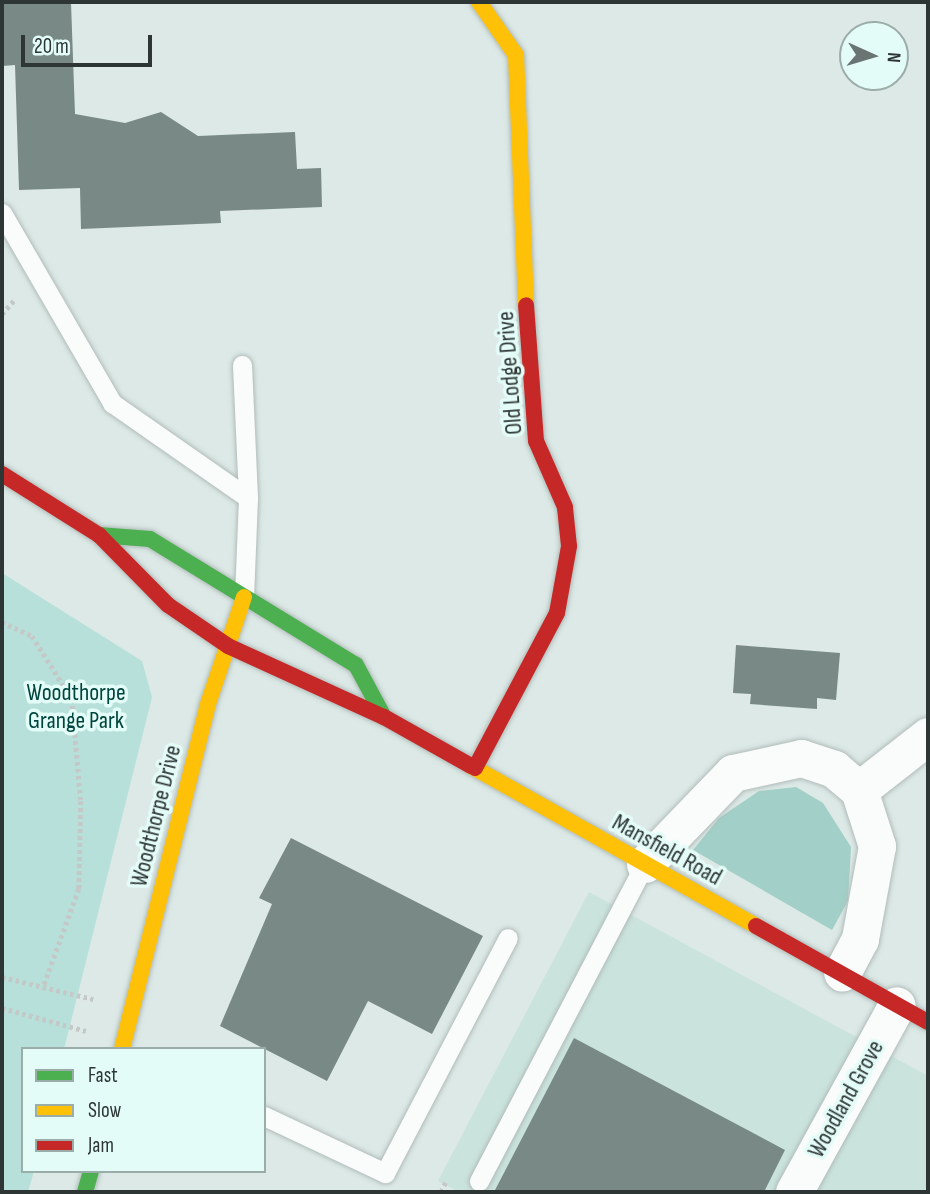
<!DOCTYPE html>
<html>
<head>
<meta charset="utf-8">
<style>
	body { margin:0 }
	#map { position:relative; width:930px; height:1194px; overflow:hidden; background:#dce9e6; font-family:"Sofia Sans Condensed",sans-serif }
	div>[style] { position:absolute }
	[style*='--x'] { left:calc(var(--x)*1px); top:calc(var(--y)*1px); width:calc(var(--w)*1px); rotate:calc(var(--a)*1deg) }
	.built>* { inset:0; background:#cae3dd }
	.green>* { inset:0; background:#b6e0d9 }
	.forest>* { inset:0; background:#a2cfc7 }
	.building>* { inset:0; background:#788986 }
	.path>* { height:4.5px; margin-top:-2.25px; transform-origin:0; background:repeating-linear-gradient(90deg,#c4c9c8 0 3.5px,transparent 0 7px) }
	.roads { filter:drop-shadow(0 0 2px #b1bcb9) drop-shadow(0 0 2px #b1bcb9) }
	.lane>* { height:19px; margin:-9.5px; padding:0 9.5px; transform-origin:9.5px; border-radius:9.5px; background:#fafcfb }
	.street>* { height:37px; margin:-18.5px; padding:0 18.5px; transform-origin:18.5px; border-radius:18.5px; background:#fafcfb }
	.fast>* { height:16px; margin:-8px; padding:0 8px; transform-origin:8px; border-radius:8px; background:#4caf50 }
	.slow>* { height:16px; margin:-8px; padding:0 8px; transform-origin:8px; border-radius:8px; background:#ffc107 }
	.jam>* { height:16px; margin:-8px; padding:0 8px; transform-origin:8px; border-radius:8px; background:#c62828 }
	span { translate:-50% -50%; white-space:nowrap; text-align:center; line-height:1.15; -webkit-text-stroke:7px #e4fcf7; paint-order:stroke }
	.street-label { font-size:24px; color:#2d3635 }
	.park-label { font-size:24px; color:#00453d }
	.frame { position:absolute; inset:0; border:4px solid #2d3635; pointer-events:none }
	.legend { position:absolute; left:21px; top:1047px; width:245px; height:126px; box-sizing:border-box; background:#e4fcf7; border:2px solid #9bada9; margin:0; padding:9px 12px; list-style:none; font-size:21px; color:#2d3635 }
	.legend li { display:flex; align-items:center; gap:14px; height:35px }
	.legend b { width:35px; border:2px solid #9bada9 }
	.north { position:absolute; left:839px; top:21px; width:70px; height:70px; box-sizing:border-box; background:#e4fcf7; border:2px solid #9bada9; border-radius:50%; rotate:94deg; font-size:19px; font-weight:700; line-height:28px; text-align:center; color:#2d3635 }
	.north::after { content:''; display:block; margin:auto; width:24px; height:32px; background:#6a7573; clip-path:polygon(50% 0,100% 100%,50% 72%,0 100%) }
	.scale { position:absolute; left:21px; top:35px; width:131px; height:32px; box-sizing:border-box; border:4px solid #2d3635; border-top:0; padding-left:9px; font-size:21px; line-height:24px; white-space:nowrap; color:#2d3635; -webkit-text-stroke:5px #e4fcf7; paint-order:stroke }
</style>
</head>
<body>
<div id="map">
	<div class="built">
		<div style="clip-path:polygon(589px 892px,928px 1076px,928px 1192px,459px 1192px,438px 1181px)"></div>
	</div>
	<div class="green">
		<div style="clip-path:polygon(2px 573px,142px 661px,152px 697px,64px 1049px,23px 1049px,23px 1171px,34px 1171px,28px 1192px,2px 1192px)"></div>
	</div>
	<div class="forest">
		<div style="clip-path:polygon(796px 787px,823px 803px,851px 847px,848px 901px,832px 930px,693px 850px,719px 818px,759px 791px)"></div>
	</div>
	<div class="building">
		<div style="clip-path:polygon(2px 2px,71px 3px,75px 114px,125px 123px,161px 112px,198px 136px,295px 132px,297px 169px,321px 168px,322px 207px,220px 211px,221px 223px,81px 229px,80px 188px,19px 190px,15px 65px,2px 66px)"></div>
		<div style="clip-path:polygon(736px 645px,840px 653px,836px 700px,817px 698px,817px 709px,750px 704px,751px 694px,733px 693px)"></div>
		<div style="clip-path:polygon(291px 838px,483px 936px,432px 1034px,368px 1001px,327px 1081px,220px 1026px,272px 904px,259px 898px)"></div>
		<div style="clip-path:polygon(574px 1038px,785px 1150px,764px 1192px,494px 1192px)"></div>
	</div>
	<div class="path">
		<div style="--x:2;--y:314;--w:20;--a:-49"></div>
		<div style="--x:2;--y:622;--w:33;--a:25"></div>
		<div style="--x:32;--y:636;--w:75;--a:57.6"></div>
		<div style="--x:72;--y:699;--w:102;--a:85"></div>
		<div style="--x:81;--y:801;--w:88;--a:91.3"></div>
		<div style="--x:79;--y:889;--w:105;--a:110"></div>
		<div style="--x:2;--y:977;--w:94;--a:13.6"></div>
		<div style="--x:2;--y:1008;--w:87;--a:15.3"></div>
		<div style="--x:441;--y:1192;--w:12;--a:-66"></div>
	</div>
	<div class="roads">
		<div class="lane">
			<div style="--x:2;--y:213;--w:220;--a:59.9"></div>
			<div style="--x:112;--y:403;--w:166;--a:34.9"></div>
			<div style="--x:242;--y:365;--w:133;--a:87.4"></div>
			<div style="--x:248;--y:498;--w:99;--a:92.3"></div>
			<div style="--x:264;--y:1116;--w:134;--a:25.2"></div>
			<div style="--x:385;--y:1173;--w:265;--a:-62.4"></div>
			<div style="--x:479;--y:1181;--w:358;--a:-62.4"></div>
		</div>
		<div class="street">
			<div style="--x:859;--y:790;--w:88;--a:-38"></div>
			<div style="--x:645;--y:864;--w:127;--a:-46"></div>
			<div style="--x:733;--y:773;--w:70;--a:-12.4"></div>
			<div style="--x:801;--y:758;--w:35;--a:18"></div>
			<div style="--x:834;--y:769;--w:33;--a:40"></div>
			<div style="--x:859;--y:790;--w:59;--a:72.2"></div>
			<div style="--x:877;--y:846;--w:95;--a:100.4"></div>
			<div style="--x:860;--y:939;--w:38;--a:118"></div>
			<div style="--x:794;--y:1192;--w:213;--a:-61.2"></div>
		</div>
		<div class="fast">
			<div style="--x:99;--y:535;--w:51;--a:4.5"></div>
			<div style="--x:150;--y:539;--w:241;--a:31.5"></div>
			<div style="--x:356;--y:665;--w:59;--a:61.7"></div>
			<div style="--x:85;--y:1192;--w:22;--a:-74"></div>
		</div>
		<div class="slow">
			<div style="--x:479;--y:2;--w:65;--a:55.1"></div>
			<div style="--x:516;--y:55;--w:250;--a:87.7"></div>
			<div style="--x:471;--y:766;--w:327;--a:29.3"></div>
			<div style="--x:122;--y:1049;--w:352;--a:-76"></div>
			<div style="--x:207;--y:707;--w:116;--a:-71.4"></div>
		</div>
		<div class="jam">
			<div style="--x:2;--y:474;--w:115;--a:32.2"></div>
			<div style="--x:99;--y:535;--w:98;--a:45.4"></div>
			<div style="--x:168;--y:605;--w:73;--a:34.3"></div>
			<div style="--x:228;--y:646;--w:171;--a:24.5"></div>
			<div style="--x:384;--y:717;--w:100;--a:29.4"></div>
			<div style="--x:475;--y:768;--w:175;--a:-62.1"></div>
			<div style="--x:557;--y:613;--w:68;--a:-79.8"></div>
			<div style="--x:569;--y:546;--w:39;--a:-96"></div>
			<div style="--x:565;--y:507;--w:72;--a:-113.7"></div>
			<div style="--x:536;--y:441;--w:136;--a:-94.2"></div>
			<div style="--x:756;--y:926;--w:197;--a:29.2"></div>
		</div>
	</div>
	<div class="street-label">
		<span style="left:510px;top:373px;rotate:-94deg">Old Lodge Drive</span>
		<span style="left:156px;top:816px;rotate:-76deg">Woodthorpe Drive</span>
		<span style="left:667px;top:850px;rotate:29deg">Mansfield Road</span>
		<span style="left:846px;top:1099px;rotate:-61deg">Woodland Grove</span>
	</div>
	<div class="park-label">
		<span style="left:76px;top:707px">Woodthorpe<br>Grange Park</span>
	</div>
	<div class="frame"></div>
	<ul class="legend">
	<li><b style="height:9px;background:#4caf50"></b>Fast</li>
	<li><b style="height:9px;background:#ffc107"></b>Slow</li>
	<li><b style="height:9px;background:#c62828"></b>Jam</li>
	</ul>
	<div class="north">N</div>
	<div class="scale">20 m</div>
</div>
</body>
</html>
